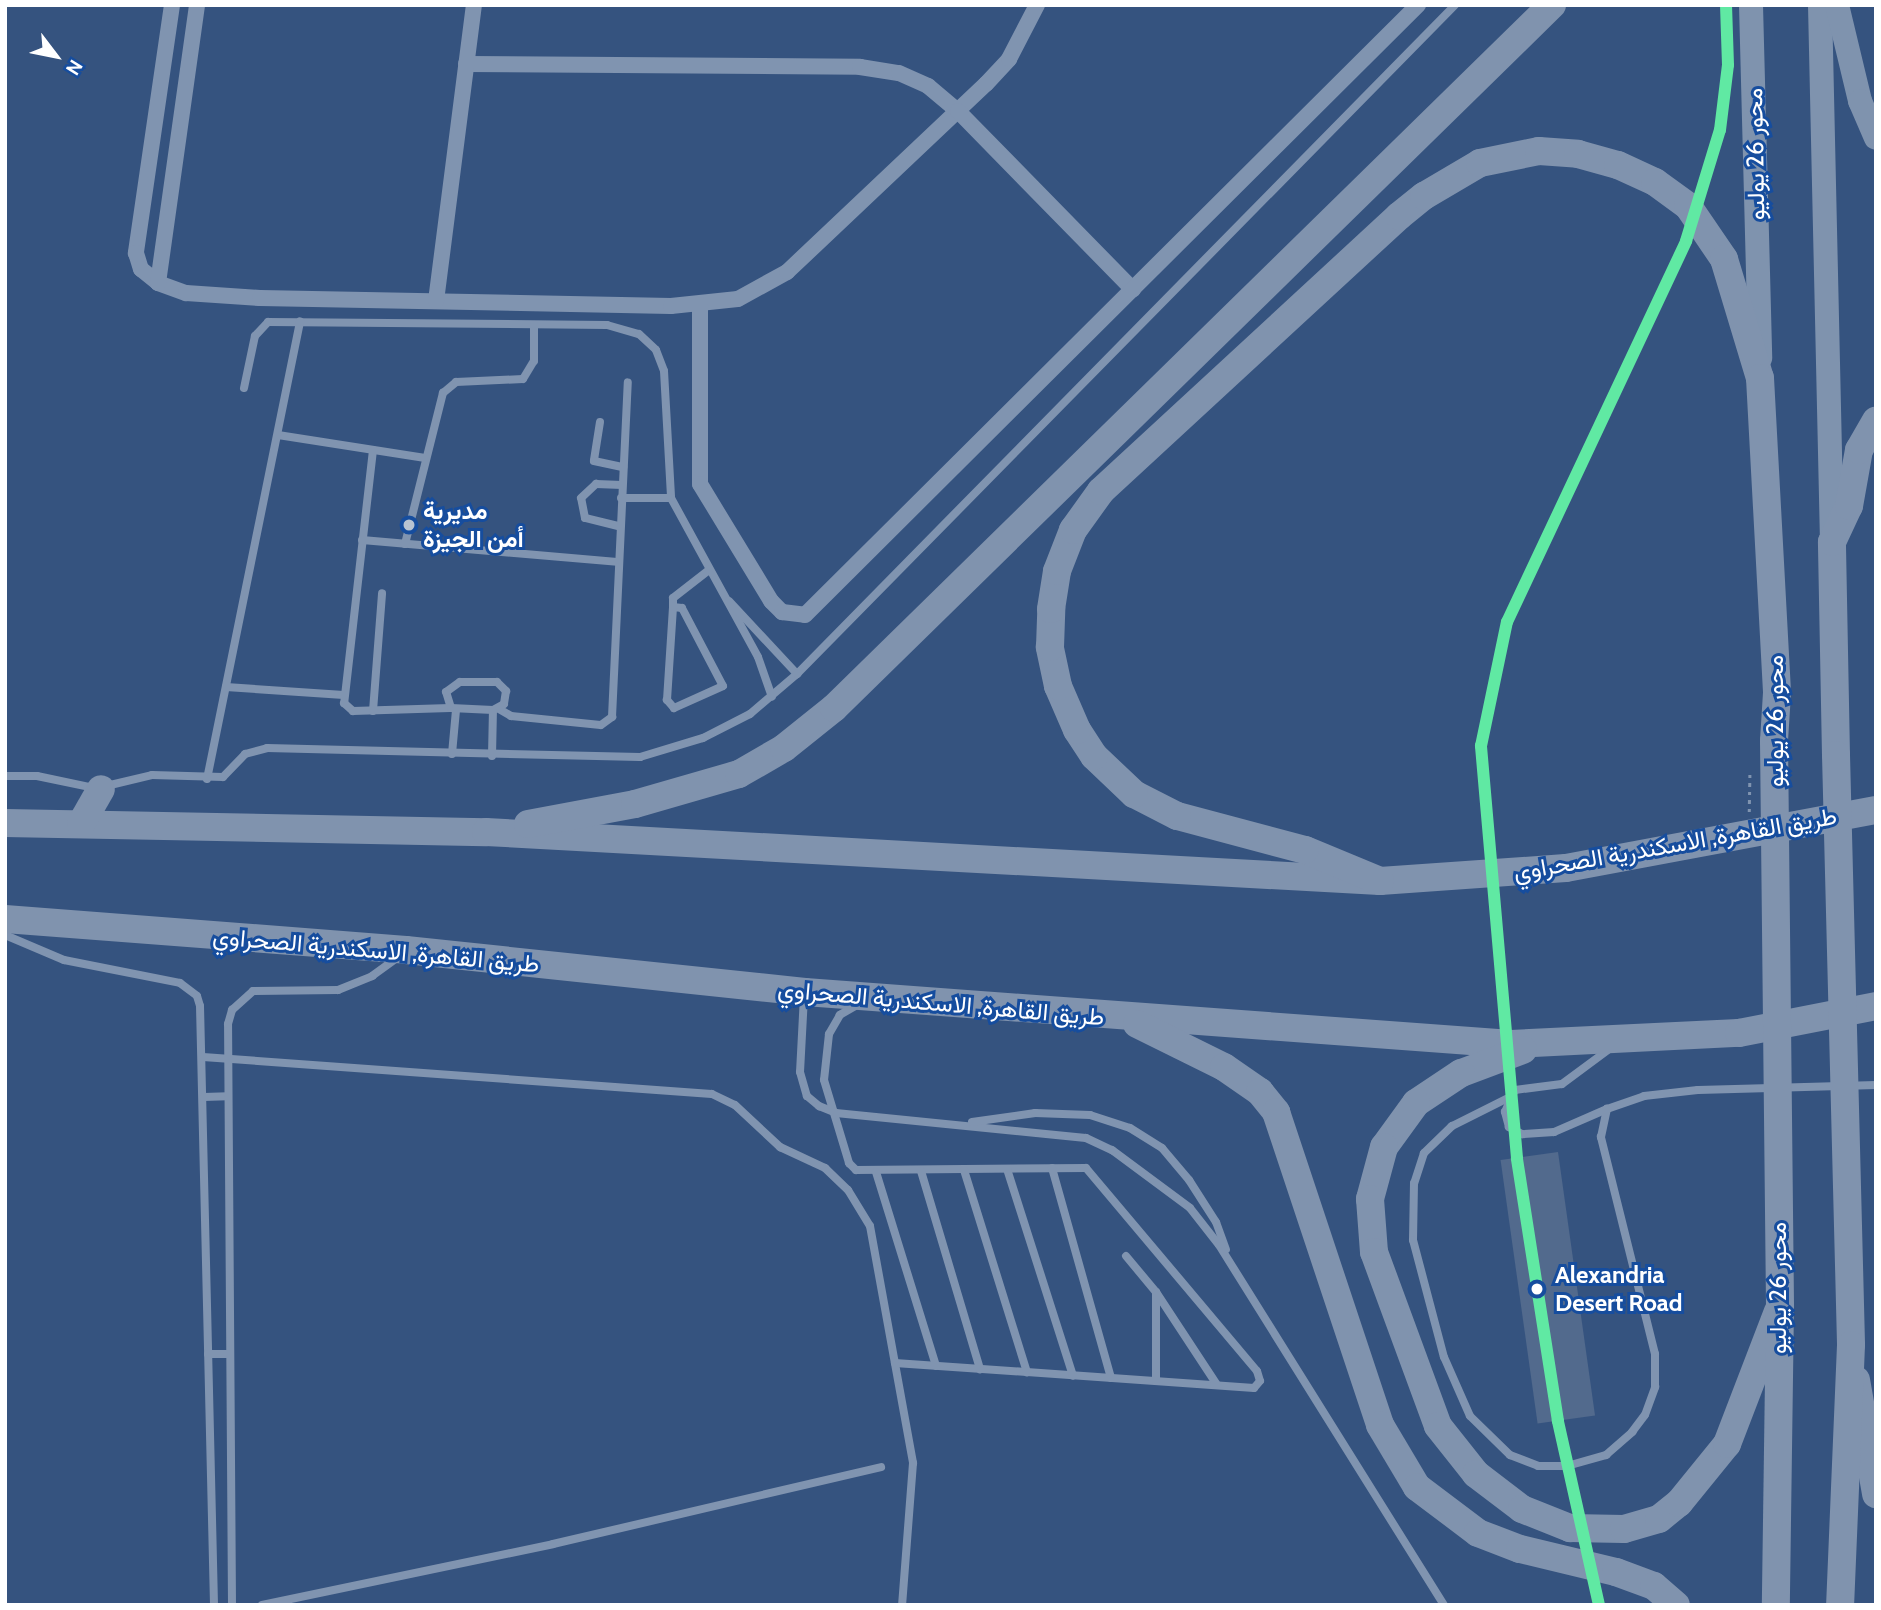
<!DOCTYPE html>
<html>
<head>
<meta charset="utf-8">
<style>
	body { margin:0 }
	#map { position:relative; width:1881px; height:1610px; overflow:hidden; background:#35537f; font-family:Cabin,Vazirmatn,sans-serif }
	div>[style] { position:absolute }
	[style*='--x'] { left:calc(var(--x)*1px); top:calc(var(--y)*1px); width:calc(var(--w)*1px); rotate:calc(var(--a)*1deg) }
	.building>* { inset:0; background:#526a8d; transform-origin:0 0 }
	.path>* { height:2.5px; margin-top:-1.25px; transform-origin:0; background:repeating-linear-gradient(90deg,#8094b0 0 3.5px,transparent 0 8.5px) }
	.service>* { height:8px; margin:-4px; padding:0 4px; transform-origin:4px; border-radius:4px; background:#8094b0 }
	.minor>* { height:16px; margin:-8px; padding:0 8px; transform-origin:8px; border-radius:8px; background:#8094b0 }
	.trunk>* { height:24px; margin:-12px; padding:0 12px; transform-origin:12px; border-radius:12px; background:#7f93ae }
	.motorway>* { height:28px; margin:-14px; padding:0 14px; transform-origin:14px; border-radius:14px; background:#8093ae }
	.motorway-bridge>* { height:28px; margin:-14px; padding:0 14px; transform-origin:14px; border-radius:14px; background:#8093ae }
	.metro-1>* { height:12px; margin:-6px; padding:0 6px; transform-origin:6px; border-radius:6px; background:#60e9a3 }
	.dots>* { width:19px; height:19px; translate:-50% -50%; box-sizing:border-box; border:4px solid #164d9e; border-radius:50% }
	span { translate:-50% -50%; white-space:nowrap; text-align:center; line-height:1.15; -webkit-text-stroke:6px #164d9e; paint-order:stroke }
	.street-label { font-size:24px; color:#fff }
	.poi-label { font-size:24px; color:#fff; font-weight:700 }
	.left { translate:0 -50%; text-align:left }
	.stop-label { font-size:24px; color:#fff; font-weight:700 }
	.frame { position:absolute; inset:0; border:7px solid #fff; pointer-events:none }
	.north { position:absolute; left:21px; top:21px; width:70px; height:70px; -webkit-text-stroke:5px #164d9e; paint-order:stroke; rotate:122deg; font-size:19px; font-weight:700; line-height:28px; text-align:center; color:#fff }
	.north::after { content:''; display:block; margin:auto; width:24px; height:32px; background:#fff; clip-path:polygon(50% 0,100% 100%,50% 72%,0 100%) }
</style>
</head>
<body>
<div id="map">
	<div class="building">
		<div style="left:1558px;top:1152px;width:266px;height:58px;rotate:82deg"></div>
	</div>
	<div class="path">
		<div style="--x:1749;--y:812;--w:39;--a:-89"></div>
	</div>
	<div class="service">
		<div style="--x:244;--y:388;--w:53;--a:-78.1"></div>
		<div style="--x:255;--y:336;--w:19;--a:-47"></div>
		<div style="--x:268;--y:322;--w:339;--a:0.5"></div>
		<div style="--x:607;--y:325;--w:33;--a:16"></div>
		<div style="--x:639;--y:334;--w:23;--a:43"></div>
		<div style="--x:656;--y:350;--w:22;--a:69"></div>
		<div style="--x:664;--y:371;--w:127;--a:86.8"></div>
		<div style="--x:671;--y:498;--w:181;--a:61.3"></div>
		<div style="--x:758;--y:657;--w:42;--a:70.7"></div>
		<div style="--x:600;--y:422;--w:39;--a:99"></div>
		<div style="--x:594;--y:461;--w:30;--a:12"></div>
		<div style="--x:278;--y:435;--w:149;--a:8.9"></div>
		<div style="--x:373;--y:450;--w:255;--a:96.5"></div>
		<div style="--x:344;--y:703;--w:12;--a:42"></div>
		<div style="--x:353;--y:711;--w:97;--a:-1.8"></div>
		<div style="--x:621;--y:498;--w:50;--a:0"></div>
		<div style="--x:618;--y:526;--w:34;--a:-166"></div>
		<div style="--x:585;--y:518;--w:20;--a:-101"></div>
		<div style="--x:581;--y:498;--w:21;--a:-43"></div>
		<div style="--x:596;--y:484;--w:26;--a:2"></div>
		<div style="--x:362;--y:540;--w:256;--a:4.9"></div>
		<div style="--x:405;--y:544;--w:156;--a:-75.9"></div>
		<div style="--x:443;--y:393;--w:17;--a:-40"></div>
		<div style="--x:456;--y:382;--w:67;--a:-2.6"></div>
		<div style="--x:523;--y:379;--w:21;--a:-59"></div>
		<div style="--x:534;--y:361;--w:36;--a:-90"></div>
		<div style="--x:729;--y:601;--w:100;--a:47"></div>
		<div style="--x:673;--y:607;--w:9;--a:6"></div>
		<div style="--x:682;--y:608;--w:88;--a:62.3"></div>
		<div style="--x:723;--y:686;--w:54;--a:155.8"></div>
		<div style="--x:674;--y:708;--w:11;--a:-131"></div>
		<div style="--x:667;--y:700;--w:93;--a:-86.3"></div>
		<div style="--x:673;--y:607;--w:9;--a:-90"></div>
		<div style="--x:673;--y:598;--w:46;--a:-37.9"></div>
		<div style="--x:460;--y:682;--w:37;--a:0"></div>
		<div style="--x:497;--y:682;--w:13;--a:45"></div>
		<div style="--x:506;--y:691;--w:13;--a:99"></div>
		<div style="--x:504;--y:704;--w:13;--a:151"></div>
		<div style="--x:493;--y:710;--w:42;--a:-177.3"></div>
		<div style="--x:451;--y:708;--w:17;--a:-107"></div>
		<div style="--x:446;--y:692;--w:17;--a:-36"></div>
		<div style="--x:226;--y:687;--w:118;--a:3.9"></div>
		<div style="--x:499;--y:709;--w:14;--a:30"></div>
		<div style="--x:511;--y:716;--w:90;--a:5.7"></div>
		<div style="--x:601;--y:725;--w:14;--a:-36"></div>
		<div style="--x:612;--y:717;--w:335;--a:-87.3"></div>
		<div style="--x:373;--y:711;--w:118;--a:-85.6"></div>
		<div style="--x:452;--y:754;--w:44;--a:-84.8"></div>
		<div style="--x:492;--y:756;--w:46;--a:-88.8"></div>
		<div style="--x:5;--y:776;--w:32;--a:0"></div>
		<div style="--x:37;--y:776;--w:58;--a:11.9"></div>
		<div style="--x:207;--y:779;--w:467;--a:-78.5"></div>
		<div style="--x:106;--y:786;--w:47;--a:-13.4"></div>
		<div style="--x:152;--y:775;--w:71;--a:1.6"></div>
		<div style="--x:223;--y:777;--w:32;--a:-46"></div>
		<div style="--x:245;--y:754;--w:23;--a:-15"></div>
		<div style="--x:267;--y:748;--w:373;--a:1.4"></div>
		<div style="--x:640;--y:757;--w:66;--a:-16.8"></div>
		<div style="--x:703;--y:738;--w:53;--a:-27.1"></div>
		<div style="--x:750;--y:714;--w:62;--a:-40.4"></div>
		<div style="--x:797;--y:674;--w:938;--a:-45.47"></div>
		<div style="--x:5;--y:935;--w:64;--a:23"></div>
		<div style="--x:64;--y:960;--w:118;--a:11.2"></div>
		<div style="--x:180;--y:983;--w:21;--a:37"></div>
		<div style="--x:197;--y:996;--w:10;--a:73"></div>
		<div style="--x:200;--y:1006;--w:599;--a:88.66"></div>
		<div style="--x:804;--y:996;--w:76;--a:93"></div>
		<div style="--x:800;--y:1072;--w:25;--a:74"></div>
		<div style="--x:807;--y:1096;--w:16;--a:40"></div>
		<div style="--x:819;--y:1106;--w:18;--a:22"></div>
		<div style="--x:836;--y:1113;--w:251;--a:5.7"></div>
		<div style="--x:1086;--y:1138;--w:29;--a:25"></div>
		<div style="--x:1112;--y:1150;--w:97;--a:36.6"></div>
		<div style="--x:1190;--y:1208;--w:47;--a:51.9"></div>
		<div style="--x:1219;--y:1245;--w:425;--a:58"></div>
		<div style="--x:857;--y:1005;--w:20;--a:150"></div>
		<div style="--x:840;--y:1015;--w:22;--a:120"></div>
		<div style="--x:829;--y:1034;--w:46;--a:96.2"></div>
		<div style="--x:824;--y:1080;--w:87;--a:73.2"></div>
		<div style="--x:849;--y:1163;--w:10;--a:45"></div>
		<div style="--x:856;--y:1170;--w:230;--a:-0.5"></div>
		<div style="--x:1086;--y:1168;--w:265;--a:49.9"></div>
		<div style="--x:1257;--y:1371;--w:10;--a:73"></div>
		<div style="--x:1260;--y:1381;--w:9;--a:131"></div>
		<div style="--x:1254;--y:1388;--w:360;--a:-176"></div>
		<div style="--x:203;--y:1057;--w:510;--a:4.16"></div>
		<div style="--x:712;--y:1094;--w:25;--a:26"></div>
		<div style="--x:735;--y:1105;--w:62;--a:43"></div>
		<div style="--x:780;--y:1147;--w:50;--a:25"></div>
		<div style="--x:825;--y:1168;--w:32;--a:44"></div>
		<div style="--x:848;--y:1190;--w:42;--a:58.6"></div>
		<div style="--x:870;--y:1226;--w:241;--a:79.7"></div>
		<div style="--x:913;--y:1463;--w:142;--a:94.4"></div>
		<div style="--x:204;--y:1097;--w:23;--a:-2"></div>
		<div style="--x:1508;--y:1098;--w:63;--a:153.4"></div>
		<div style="--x:1452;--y:1126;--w:39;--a:136"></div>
		<div style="--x:1424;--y:1153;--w:32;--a:108"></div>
		<div style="--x:1414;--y:1183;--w:57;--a:91"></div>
		<div style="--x:1413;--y:1240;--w:121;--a:75.2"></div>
		<div style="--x:1444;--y:1357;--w:64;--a:66.2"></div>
		<div style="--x:1470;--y:1416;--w:56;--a:44.3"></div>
		<div style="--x:1510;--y:1455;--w:30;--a:21"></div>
		<div style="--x:1538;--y:1466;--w:29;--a:0"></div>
		<div style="--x:1567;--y:1466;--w:41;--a:-15.8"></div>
		<div style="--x:1606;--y:1455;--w:35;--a:-41"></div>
		<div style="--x:1632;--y:1432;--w:21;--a:-53"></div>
		<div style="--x:1645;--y:1415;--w:30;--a:-70"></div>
		<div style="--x:1655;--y:1387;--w:33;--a:-90"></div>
		<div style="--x:1655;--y:1354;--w:224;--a:-104"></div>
		<div style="--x:1601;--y:1137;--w:29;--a:-78"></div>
		<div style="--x:1607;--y:1109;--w:39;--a:-19"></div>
		<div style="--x:1644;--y:1096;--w:54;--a:-6.3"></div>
		<div style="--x:1698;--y:1090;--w:178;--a:-1.6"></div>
		<div style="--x:1607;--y:1109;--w:58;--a:156.5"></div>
		<div style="--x:1554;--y:1132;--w:32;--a:176"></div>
		<div style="--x:1522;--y:1134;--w:15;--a:-152"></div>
		<div style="--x:1509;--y:1127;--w:16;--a:-105"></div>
		<div style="--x:1505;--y:1112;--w:24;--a:-66"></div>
		<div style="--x:1515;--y:1090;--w:47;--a:-7.3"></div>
		<div style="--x:1562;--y:1084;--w:62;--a:-36.5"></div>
		<div style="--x:972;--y:1122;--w:64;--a:-8.1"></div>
		<div style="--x:1035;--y:1113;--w:55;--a:2.1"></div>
		<div style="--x:1090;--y:1115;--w:42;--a:18"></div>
		<div style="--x:1130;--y:1128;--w:38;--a:32"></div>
		<div style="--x:1162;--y:1148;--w:42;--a:49.8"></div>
		<div style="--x:1189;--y:1180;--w:50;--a:57.3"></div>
		<div style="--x:1216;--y:1222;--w:29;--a:70"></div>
		<div style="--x:1052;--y:1168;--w:218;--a:74.3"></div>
		<div style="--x:1007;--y:1169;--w:217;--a:72.3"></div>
		<div style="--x:964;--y:1170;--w:212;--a:72.7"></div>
		<div style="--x:921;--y:1171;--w:207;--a:73.4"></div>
		<div style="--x:876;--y:1172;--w:203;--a:72.8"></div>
		<div style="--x:1126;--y:1256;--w:47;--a:50.2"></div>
		<div style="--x:1156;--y:1292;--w:111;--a:56.7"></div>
		<div style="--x:208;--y:1354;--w:22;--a:0"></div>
		<div style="--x:1156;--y:1381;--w:89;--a:-90"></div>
		<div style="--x:232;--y:1605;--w:581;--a:-90.39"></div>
		<div style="--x:228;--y:1024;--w:15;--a:-74"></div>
		<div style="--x:232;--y:1010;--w:28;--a:-42"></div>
		<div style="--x:253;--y:991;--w:85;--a:-0.7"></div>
		<div style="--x:338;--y:990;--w:37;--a:-22"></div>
		<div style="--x:372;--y:976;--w:32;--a:-36"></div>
		<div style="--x:262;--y:1605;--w:297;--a:-11.8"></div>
		<div style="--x:553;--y:1544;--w:337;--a:-13.2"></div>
	</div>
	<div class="minor">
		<div style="--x:172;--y:5;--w:251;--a:98.3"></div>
		<div style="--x:136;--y:253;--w:17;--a:73"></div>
		<div style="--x:141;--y:269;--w:22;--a:39"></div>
		<div style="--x:158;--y:283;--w:30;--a:20"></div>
		<div style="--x:186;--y:293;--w:74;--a:3.9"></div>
		<div style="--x:260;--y:298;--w:411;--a:1.1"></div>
		<div style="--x:671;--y:306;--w:67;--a:-6"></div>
		<div style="--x:738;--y:299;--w:56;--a:-28.9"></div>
		<div style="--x:787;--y:272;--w:274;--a:-43.4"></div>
		<div style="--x:986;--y:84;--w:34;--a:-47"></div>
		<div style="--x:1009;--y:59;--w:61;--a:-62.6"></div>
		<div style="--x:466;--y:64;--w:394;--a:0.4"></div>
		<div style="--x:860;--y:67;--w:39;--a:9"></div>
		<div style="--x:899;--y:73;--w:32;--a:24"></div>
		<div style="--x:928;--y:86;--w:39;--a:40"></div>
		<div style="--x:958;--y:111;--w:250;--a:45.6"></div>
		<div style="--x:158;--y:283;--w:281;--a:-82"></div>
		<div style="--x:436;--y:301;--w:298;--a:-82.7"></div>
		<div style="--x:700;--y:305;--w:179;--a:90"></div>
		<div style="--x:700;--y:484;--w:137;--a:58.7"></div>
		<div style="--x:771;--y:601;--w:16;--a:45"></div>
		<div style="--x:782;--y:612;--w:23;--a:7"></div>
		<div style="--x:805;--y:615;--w:865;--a:-44.86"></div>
	</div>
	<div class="trunk">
		<div style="--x:1751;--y:5;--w:353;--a:88.5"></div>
		<div style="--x:1820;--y:5;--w:537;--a:88.72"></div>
		<div style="--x:1837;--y:5;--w:99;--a:76.5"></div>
		<div style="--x:1860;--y:101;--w:40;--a:66.6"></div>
	</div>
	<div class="motorway">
		<div style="--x:1836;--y:755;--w:213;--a:-91.1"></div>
		<div style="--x:1832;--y:542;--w:40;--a:-65"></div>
		<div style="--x:1849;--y:506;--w:57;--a:-79.9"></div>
		<div style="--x:1859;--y:450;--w:34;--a:-60"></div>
		<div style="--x:5;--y:823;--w:481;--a:1.1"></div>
		<div style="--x:486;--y:832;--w:895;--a:3.14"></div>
		<div style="--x:1380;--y:881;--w:186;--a:-4"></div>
		<div style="--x:1566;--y:868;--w:315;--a:-10.6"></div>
		<div style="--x:81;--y:824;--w:40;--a:-60.3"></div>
		<div style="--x:528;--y:824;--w:109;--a:-10.6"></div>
		<div style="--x:635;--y:804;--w:108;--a:-16.1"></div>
		<div style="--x:739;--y:774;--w:52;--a:-30"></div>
		<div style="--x:784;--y:748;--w:64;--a:-38.7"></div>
		<div style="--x:834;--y:708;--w:1005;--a:-44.4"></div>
		<div style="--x:1380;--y:881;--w:81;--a:-157.5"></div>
		<div style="--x:1305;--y:850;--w:132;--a:-165.1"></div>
		<div style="--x:1177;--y:816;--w:48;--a:-152.9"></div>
		<div style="--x:1134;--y:794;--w:55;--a:-136.5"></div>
		<div style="--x:1094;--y:756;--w:31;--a:-123"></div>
		<div style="--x:1077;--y:730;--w:48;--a:-113.4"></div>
		<div style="--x:1058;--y:686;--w:40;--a:-102"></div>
		<div style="--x:1050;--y:647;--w:38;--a:-88"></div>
		<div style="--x:1051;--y:609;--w:38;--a:-81"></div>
		<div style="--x:1057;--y:571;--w:44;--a:-68.7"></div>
		<div style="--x:1073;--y:530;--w:48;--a:-54.3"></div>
		<div style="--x:1101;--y:491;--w:405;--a:-42.7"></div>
		<div style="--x:1399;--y:216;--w:32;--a:-39"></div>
		<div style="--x:1424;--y:196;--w:65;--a:-30.5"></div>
		<div style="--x:1480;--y:163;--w:60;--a:-11.5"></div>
		<div style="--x:1539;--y:151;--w:39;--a:4"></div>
		<div style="--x:1578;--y:154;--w:41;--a:15.4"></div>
		<div style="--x:1618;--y:165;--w:41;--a:24.7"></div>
		<div style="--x:1655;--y:182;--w:41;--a:36"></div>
		<div style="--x:1688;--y:206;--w:64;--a:55.8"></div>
		<div style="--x:1724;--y:259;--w:124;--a:73.2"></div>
		<div style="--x:1760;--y:378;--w:315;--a:86.9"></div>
		<div style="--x:1777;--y:693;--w:48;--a:93.6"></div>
		<div style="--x:5;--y:919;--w:402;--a:4.4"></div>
		<div style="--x:406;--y:950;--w:401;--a:6"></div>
		<div style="--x:805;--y:992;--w:708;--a:4.21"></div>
		<div style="--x:1511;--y:1044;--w:228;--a:-2.8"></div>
		<div style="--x:1739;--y:1033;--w:140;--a:-11.1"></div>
		<div style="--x:1137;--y:1024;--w:97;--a:26.3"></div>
		<div style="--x:1224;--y:1067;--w:44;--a:34.8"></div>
		<div style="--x:1260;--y:1092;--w:26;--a:51"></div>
		<div style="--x:1276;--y:1112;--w:330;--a:71.6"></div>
		<div style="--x:1380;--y:1425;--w:72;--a:59.2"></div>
		<div style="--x:1417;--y:1487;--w:76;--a:37"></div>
		<div style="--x:1478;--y:1533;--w:45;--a:20.9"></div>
		<div style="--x:1520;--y:1549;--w:99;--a:13.5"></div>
		<div style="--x:1616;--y:1572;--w:40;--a:20.2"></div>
		<div style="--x:1654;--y:1586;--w:29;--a:41"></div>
		<div style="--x:1523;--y:1050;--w:66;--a:159.6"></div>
		<div style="--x:1461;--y:1073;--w:54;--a:146.3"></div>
		<div style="--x:1416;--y:1103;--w:54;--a:126"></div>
		<div style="--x:1384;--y:1147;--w:54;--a:105.1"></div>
		<div style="--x:1370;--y:1199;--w:53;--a:85.7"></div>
		<div style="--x:1374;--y:1252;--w:185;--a:69.8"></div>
		<div style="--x:1438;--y:1426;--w:61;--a:51.6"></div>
		<div style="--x:1476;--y:1474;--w:58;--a:37.3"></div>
		<div style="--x:1522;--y:1509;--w:52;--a:21.6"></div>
		<div style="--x:1570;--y:1528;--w:54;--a:1.1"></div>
		<div style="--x:1624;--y:1529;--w:36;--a:-16"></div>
		<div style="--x:1659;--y:1519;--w:26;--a:-39"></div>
		<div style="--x:1679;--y:1503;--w:76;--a:-50.9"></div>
		<div style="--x:1727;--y:1444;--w:142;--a:-69"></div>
		<div style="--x:1856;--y:1380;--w:116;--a:80"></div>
	</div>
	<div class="motorway-bridge">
		<div style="--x:1774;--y:741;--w:565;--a:89.39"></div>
		<div style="--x:1780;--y:1306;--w:299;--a:90.8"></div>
		<div style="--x:1836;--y:755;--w:590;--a:88.54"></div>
		<div style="--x:1851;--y:1345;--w:260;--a:92.4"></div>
	</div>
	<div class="metro-1">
		<div style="--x:1599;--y:1605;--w:189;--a:-102.6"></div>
		<div style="--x:1558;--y:1421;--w:266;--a:-98.9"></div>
		<div style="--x:1517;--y:1158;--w:414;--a:-95"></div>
		<div style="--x:1481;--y:746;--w:127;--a:-78.2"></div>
		<div style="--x:1507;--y:622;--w:421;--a:-64.8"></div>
		<div style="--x:1686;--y:241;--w:116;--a:-73"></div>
		<div style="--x:1720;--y:130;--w:65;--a:-83"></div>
		<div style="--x:1728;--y:65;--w:60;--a:-91.9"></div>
	</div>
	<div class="dots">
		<div style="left:409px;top:525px;background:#b8c3d2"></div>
		<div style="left:1537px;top:1289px;background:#fff"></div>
	</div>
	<div class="street-label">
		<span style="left:1755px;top:154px;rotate:-91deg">محور 26 يوليو</span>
		<span style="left:1775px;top:721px;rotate:-90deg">محور 26 يوليو</span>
		<span style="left:1675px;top:844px;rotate:-10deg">طريق القاهرة, الاسكندرية الصحراوي</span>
		<span style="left:376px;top:950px;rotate:5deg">طريق القاهرة, الاسكندرية الصحراوي</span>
		<span style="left:941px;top:1003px;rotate:5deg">طريق القاهرة, الاسكندرية الصحراوي</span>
		<span style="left:1778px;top:1288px;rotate:-90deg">محور 26 يوليو</span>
	</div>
	<div class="poi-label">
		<span class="left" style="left:423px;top:525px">مديرية<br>أمن الجيزة</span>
	</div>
	<div class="stop-label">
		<span class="left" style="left:1555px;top:1289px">Alexandria<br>Desert Road</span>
	</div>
	<div class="frame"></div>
	<div class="north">N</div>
</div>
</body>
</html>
